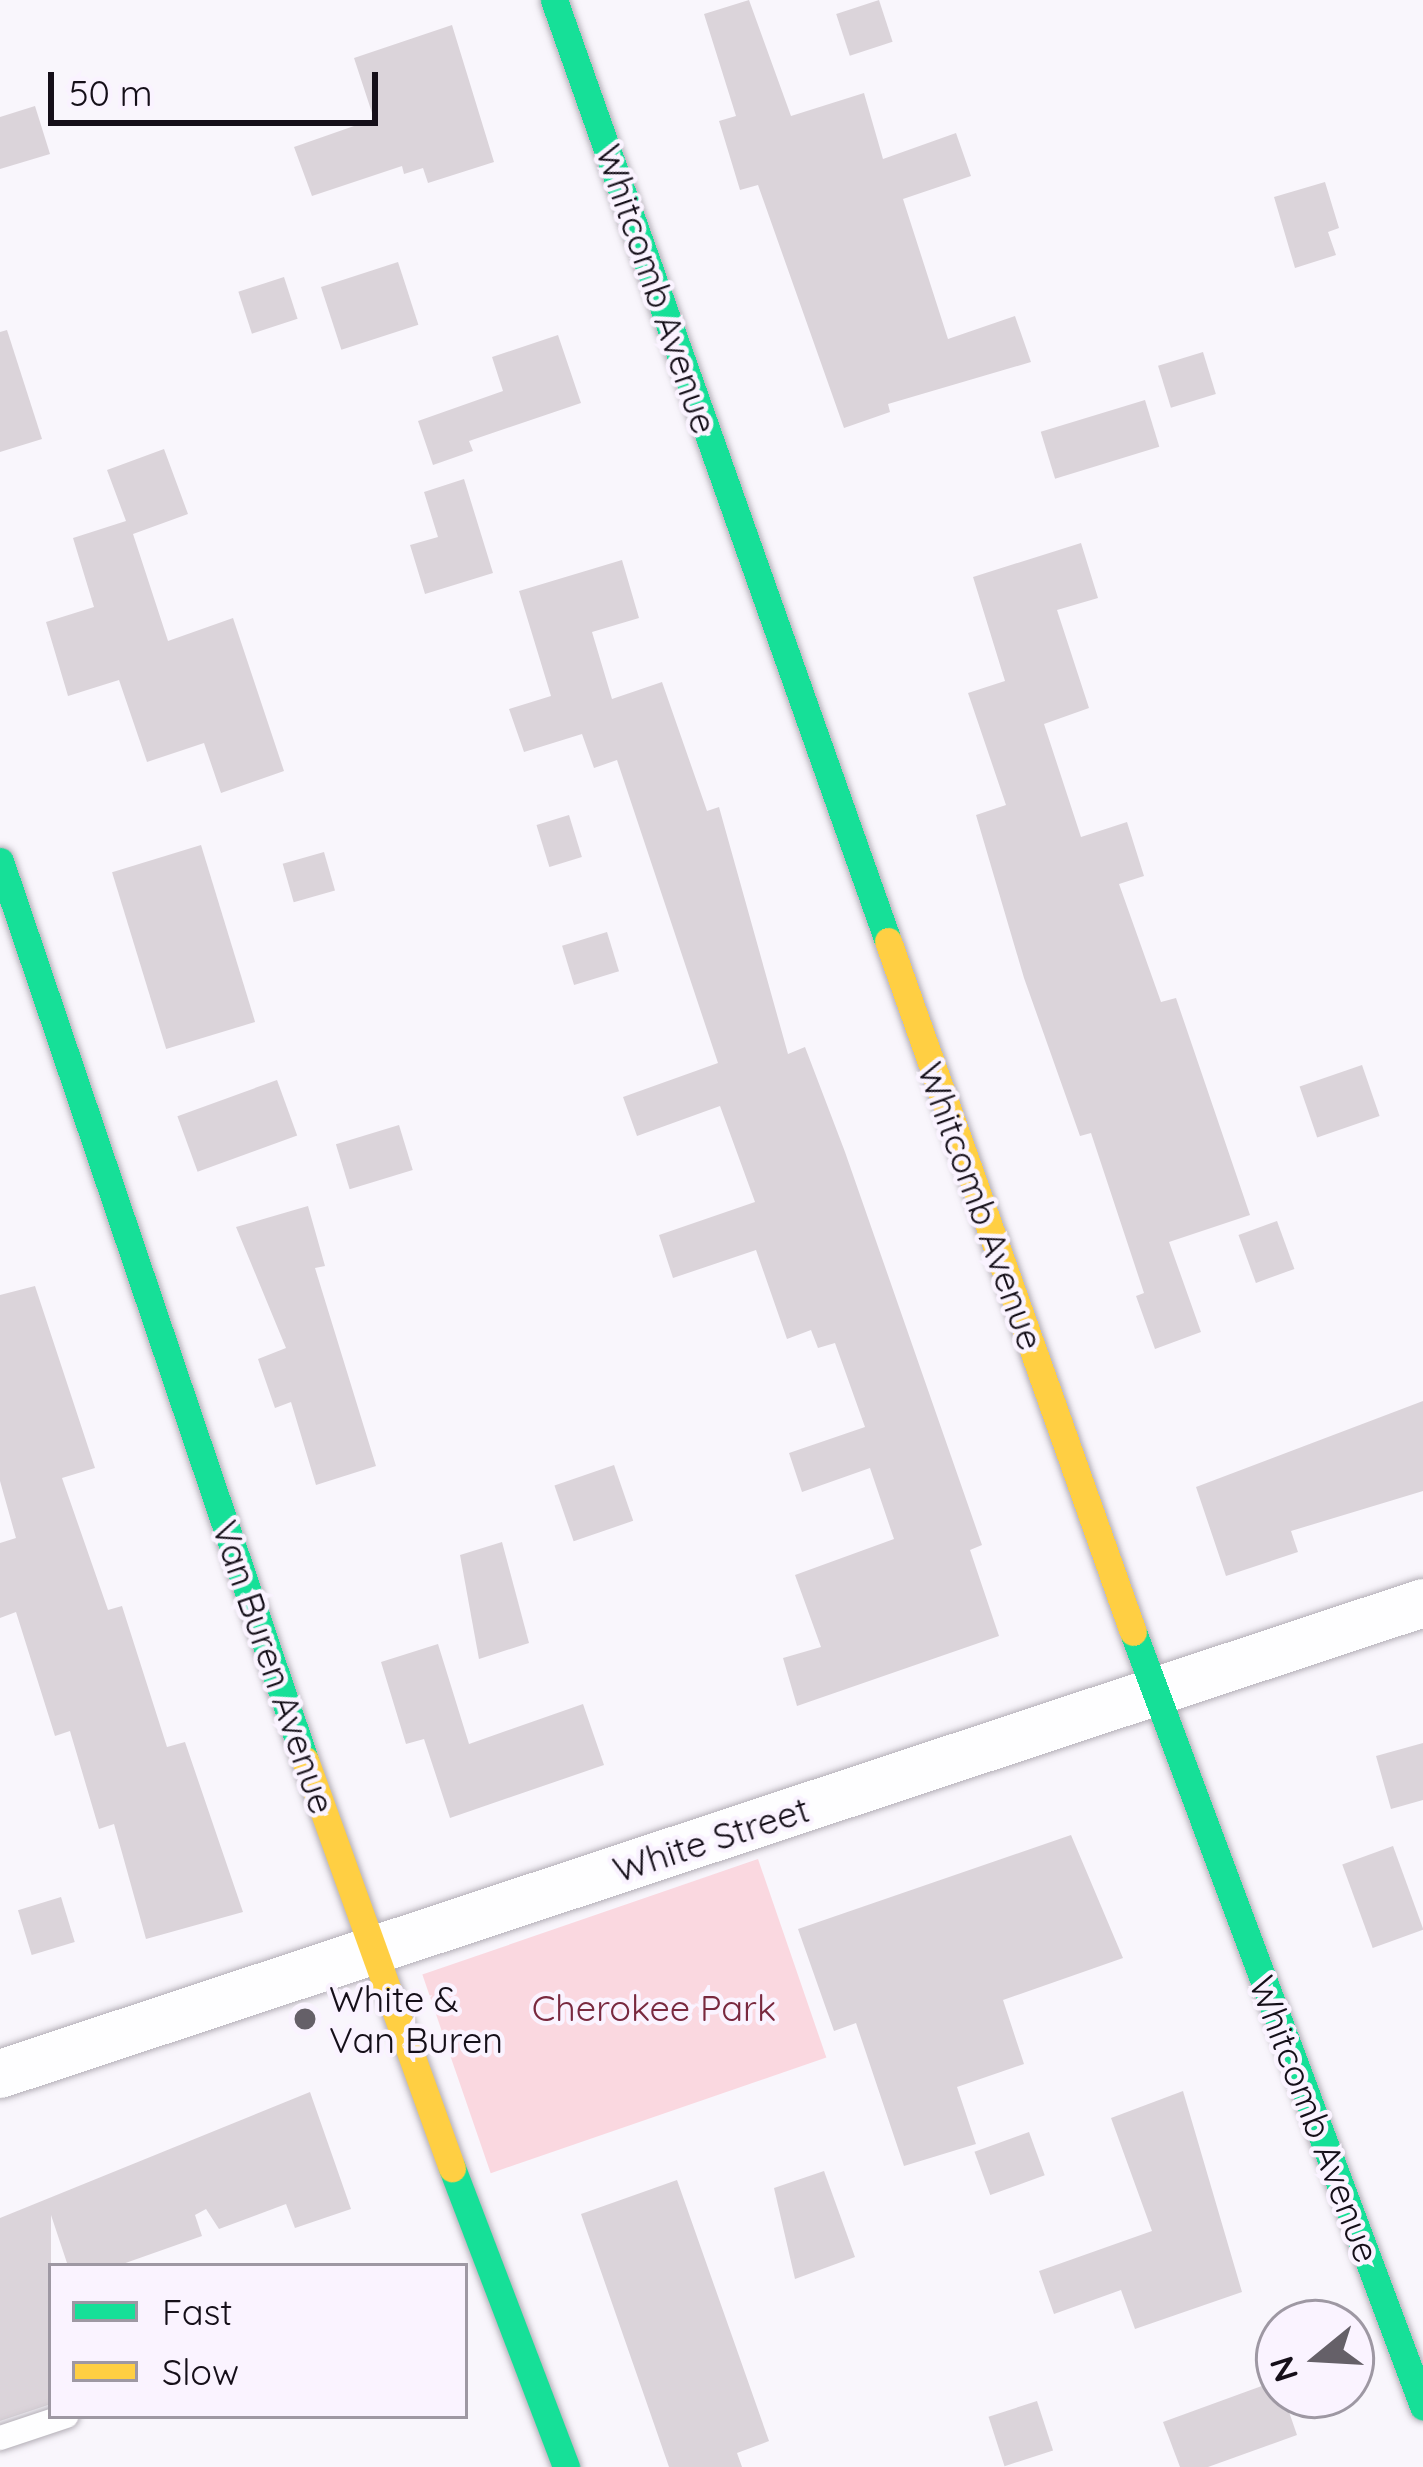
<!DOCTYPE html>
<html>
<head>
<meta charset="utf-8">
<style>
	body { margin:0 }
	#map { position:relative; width:1423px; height:2467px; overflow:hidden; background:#f9f6fc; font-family:Quicksand,sans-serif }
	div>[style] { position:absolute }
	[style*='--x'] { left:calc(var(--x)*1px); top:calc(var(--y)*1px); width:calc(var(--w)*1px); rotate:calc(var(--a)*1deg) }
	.green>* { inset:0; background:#fad8e0; transform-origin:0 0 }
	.building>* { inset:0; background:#dbd4da; transform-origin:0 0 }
	.roads { filter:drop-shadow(0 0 3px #b3aeb6) drop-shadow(0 0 3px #b3aeb6) }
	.lane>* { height:24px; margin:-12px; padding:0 12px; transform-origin:12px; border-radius:12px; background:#fefeff }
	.street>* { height:48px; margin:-24px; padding:0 24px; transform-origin:24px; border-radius:24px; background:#fefeff }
	.fast>* { height:27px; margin:-13.5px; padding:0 13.5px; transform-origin:13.5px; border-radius:13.5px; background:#16e098 }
	.slow>* { height:27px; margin:-13.5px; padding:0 13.5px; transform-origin:13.5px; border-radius:13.5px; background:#ffcf43 }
	.dots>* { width:33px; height:33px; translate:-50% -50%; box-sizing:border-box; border:6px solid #faf3ff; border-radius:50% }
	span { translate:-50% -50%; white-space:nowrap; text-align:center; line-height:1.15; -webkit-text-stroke:9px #faf3ff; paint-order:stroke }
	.street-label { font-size:36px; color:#150f19 }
	.poi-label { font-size:36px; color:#150f19 }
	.left { translate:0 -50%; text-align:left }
	.park-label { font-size:36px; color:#79293f }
	.legend { position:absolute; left:48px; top:2263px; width:420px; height:156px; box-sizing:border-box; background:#faf3ff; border:3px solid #9e98a3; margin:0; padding:15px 21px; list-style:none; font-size:36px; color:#150f19 }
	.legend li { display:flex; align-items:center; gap:24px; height:60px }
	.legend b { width:60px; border:3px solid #9e98a3 }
	.north { position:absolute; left:1255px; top:2299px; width:120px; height:120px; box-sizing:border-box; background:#faf3ff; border:3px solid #9e98a3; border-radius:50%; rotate:252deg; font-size:33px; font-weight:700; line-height:48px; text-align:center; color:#150f19 }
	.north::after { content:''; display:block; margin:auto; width:42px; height:54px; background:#656068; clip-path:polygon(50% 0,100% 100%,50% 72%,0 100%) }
	.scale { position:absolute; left:48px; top:72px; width:330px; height:54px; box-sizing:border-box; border:6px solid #150f19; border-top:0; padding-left:15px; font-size:36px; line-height:42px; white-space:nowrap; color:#150f19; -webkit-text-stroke:9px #faf3ff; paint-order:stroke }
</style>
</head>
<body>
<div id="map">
	<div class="green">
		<div style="left:758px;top:1859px;width:210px;height:355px;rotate:71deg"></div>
	</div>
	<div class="building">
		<div style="clip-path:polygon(749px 0,791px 116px,864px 93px,883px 159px,956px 133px,971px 176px,903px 199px,948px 339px,1015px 316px,1031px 362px,888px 404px,890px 412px,844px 428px,758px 185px,740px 190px,719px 121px,736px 116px,704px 14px)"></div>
		<div style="left:879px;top:0;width:44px;height:45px;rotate:72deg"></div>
		<div style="clip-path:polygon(452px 25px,494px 162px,428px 183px,423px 168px,404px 174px,402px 166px,312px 196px,294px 147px,374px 119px,354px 58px)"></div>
		<div style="clip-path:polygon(35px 106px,50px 154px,0 169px,0 117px)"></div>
		<div style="clip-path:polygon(1325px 182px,1339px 228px,1328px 232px,1336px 255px,1295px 268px,1274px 197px)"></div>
		<div style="left:398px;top:262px;width:66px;height:81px;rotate:72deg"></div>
		<div style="left:284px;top:277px;width:44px;height:48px;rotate:72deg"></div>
		<div style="clip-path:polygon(7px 330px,42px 439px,0 452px,0 332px)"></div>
		<div style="clip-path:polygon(558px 335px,581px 403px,469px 441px,473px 451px,433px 465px,418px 421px,503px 391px,492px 357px)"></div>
		<div style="left:1203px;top:352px;width:44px;height:47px;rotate:73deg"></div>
		<div style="left:1145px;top:400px;width:49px;height:109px;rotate:73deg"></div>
		<div style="clip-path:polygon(164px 449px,188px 514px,133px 534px,168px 641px,233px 618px,284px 771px,221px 793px,204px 743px,147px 762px,119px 680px,68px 696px,46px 622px,94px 607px,73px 538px,126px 521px,107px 470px)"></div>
		<div style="clip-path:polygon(464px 479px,493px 573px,425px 594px,410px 545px,438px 537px,424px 492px)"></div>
		<div style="clip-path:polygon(1081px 543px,1098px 598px,1057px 610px,1089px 708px,1044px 724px,1081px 837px,1127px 822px,1144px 876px,1119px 884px,1161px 1002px,1176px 998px,1250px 1215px,1169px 1242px,1201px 1332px,1155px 1349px,1136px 1296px,1144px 1293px,1091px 1133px,1080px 1136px,1024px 978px,976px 815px,1006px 805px,968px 693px,1005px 681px,973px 577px)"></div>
		<div style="clip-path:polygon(622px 560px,639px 618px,592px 632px,612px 699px,662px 682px,707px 811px,719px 807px,788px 1054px,805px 1047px,845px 1152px,982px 1545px,970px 1550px,999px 1636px,797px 1706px,783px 1658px,821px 1647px,795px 1575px,894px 1539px,870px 1468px,802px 1492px,789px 1453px,865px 1427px,835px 1343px,818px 1348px,811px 1330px,787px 1339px,756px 1250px,673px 1278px,659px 1235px,755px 1202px,720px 1106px,637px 1136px,623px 1097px,718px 1063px,617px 760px,594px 768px,582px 734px,524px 752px,509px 709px,551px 696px,519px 591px)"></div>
		<div style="left:569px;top:815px;width:44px;height:34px;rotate:73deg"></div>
		<div style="left:201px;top:845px;width:185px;height:93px;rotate:73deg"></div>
		<div style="left:324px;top:852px;width:40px;height:43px;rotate:74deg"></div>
		<div style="left:607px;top:932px;width:41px;height:47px;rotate:73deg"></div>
		<div style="left:1362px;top:1065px;width:54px;height:66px;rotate:71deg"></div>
		<div style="left:277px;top:1080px;width:59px;height:106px;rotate:70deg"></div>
		<div style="left:399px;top:1125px;width:47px;height:66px;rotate:73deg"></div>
		<div style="clip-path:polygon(308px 1206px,325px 1266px,315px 1268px,376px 1466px,316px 1485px,291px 1402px,275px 1408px,258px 1359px,286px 1348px,236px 1227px)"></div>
		<div style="left:1277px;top:1221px;width:51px;height:41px;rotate:70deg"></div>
		<div style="clip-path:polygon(35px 1286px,95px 1468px,62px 1478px,108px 1610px,122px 1606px,167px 1747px,185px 1742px,243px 1912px,146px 1939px,114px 1824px,99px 1829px,70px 1731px,55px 1736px,16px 1612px,0 1618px,0 1543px,16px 1538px,0 1481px,0 1295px)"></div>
		<div style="clip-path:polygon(1423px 1401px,1423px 1491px,1291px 1531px,1298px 1552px,1226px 1576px,1196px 1487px)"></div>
		<div style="left:614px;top:1465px;width:59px;height:63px;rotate:71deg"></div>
		<div style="clip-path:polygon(502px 1542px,529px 1643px,479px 1659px,460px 1555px)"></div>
		<div style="clip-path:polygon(438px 1644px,469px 1744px,583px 1704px,604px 1765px,450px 1818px,424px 1739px,406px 1744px,381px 1662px)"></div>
		<div style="clip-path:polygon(1423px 1743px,1423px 1800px,1391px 1809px,1376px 1756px)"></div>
		<div style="clip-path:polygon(1071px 1835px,1123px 1958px,1003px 2000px,1024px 2064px,957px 2087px,976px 2144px,904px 2166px,856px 2023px,834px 2031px,798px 1929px)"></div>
		<div style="left:1393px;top:1846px;width:89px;height:54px;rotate:70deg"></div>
		<div style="left:61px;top:1897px;width:47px;height:45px;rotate:73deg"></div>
		<div style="clip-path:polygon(1183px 2091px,1242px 2292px,1135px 2329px,1121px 2290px,1054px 2314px,1039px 2271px,1152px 2231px,1111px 2118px)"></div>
		<div style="clip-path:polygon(310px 2092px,351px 2209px,295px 2228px,286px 2204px,219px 2229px,206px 2209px,195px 2215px,202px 2236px,117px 2266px,68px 2266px,51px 2215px,51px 2404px,0 2421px,0 2218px)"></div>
		<div style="left:1029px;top:2132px;width:46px;height:58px;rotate:70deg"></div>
		<div style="clip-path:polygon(824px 2171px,855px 2257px,795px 2279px,774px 2188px)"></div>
		<div style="clip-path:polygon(677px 2180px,769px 2441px,737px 2453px,742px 2467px,669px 2467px,581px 2214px)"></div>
		<div style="clip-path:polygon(1278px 2380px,1297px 2435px,1208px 2467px,1180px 2467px,1163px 2422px)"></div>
		<div style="left:1037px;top:2401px;width:52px;height:51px;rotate:72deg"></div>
	</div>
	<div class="roads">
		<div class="lane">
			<div style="--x:0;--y:2438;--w:70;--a:-18.4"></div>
		</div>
		<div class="street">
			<div style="--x:0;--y:2074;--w:1499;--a:-18.31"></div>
		</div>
		<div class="fast">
			<div style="--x:554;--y:0;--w:999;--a:70.46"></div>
			<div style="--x:0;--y:861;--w:949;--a:71.26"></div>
			<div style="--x:1133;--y:1632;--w:827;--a:69.46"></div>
			<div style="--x:452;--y:2168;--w:320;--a:69.1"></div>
		</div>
		<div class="slow">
			<div style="--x:888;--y:941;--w:733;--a:70.48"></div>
			<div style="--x:305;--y:1760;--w:434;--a:70.2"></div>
		</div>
	</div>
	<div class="dots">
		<div style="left:305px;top:2019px;background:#656068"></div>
	</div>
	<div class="street-label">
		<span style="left:657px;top:289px;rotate:71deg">Whitcomb Avenue</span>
		<span style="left:981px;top:1206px;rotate:70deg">Whitcomb Avenue</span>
		<span style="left:274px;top:1667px;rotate:71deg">Van Buren Avenue</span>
		<span style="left:711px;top:1839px;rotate:-18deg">White Street</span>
		<span style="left:1315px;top:2119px;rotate:69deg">Whitcomb Avenue</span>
	</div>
	<div class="poi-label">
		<span class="left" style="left:329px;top:2019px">White &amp;<br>Van Buren</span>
	</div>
	<div class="park-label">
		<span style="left:654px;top:2008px">Cherokee Park</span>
	</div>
	<ul class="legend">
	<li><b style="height:15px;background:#16e098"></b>Fast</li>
	<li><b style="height:15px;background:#ffcf43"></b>Slow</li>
	</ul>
	<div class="north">N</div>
	<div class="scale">50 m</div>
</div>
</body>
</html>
